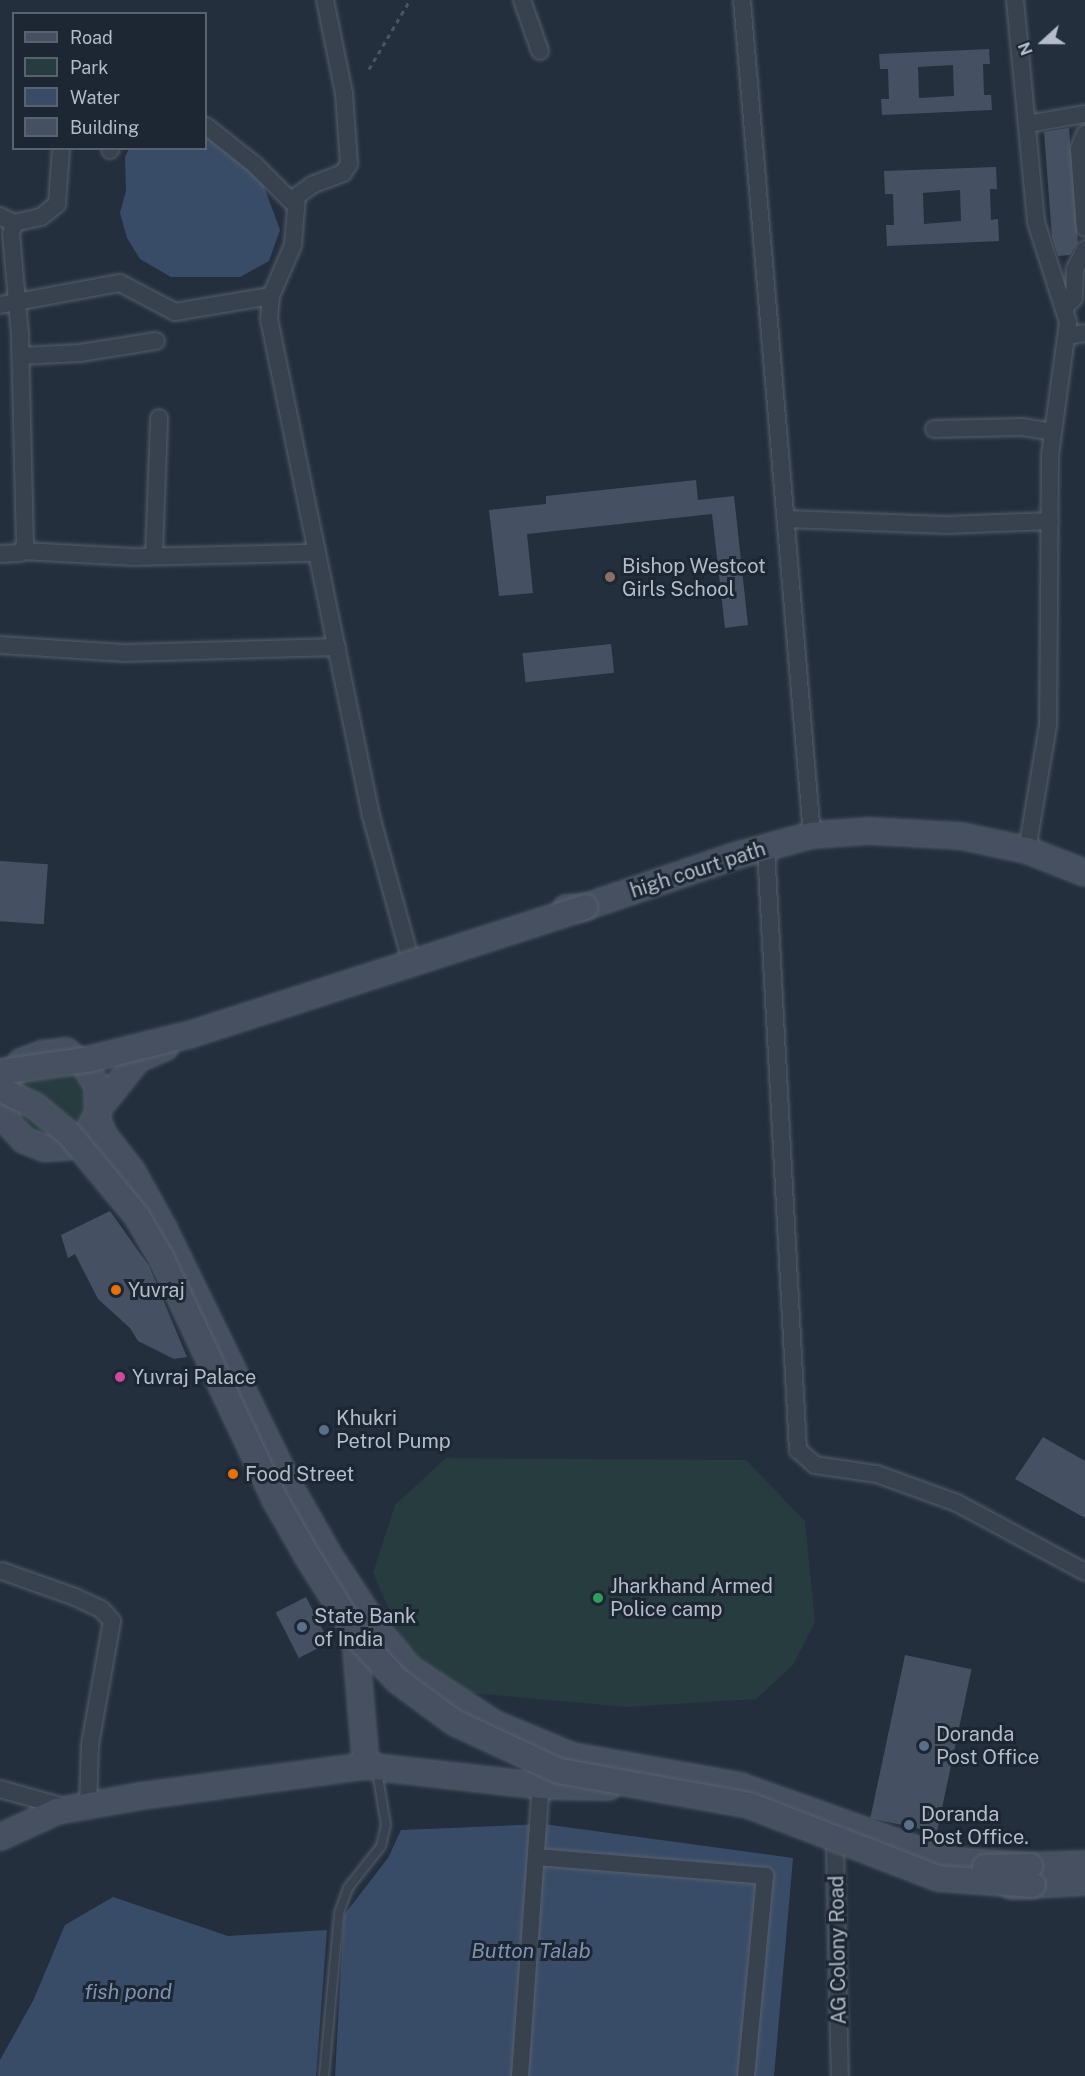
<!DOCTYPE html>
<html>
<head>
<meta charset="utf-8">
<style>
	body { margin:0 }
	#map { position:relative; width:1085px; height:2076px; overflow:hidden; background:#242f3e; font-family:"Public Sans",sans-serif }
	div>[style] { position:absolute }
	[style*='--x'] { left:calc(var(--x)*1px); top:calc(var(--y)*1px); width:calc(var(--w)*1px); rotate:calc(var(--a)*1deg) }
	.green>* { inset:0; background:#263c3f }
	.water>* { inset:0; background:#394c67 }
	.building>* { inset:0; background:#455162; transform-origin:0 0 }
	.path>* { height:3px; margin-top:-1.5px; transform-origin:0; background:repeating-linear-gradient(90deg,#44595c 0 4.5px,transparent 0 9px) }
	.roads { filter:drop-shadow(0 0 2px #565f6c) drop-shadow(0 0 2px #565f6c) }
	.lane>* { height:8px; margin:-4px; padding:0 4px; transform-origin:4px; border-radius:4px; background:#38414e }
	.street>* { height:16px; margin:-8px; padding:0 8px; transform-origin:8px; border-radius:8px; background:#38414e }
	.secondary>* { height:24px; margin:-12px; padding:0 12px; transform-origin:12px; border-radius:12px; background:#465061 }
	.bridges { filter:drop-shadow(0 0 2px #565f6c) drop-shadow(0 0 2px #565f6c) }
	.secondary-bridge>* { height:24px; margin:-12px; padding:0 12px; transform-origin:12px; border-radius:12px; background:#465061 }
	.dots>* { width:16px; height:16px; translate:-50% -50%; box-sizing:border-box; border:3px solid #1d2633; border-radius:50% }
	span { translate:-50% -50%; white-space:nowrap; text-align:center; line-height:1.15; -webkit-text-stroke:6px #1d2633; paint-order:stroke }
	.poi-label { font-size:20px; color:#b4bcc9 }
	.left { translate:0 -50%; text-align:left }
	.street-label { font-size:20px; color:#b4bcc9 }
	.water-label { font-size:21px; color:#7c92b1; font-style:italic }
	.legend { position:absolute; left:12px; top:12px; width:195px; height:138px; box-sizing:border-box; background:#1d2633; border:2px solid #59626f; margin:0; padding:8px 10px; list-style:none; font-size:18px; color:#b4bcc9 }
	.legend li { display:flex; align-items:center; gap:12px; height:30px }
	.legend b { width:30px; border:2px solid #59626f }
	.north { position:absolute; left:1013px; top:12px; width:60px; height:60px; -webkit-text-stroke:4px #1d2633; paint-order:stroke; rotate:249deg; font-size:16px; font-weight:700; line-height:24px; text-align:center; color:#b4bcc9 }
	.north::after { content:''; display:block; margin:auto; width:21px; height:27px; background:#b4bcc9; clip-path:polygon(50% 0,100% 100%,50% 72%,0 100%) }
</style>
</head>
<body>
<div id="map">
	<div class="green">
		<div style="clip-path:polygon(55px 1059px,86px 1079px,86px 1116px,74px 1130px,47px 1137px,30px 1131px,17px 1117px,16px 1080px)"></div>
		<div style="clip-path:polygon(446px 1458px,746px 1460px,805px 1521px,815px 1622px,793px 1665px,756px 1699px,626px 1707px,471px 1693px,410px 1657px,373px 1573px,395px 1505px)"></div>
	</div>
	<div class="water">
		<div style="clip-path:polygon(206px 115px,261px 178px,280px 230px,269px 261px,240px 277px,171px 277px,140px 259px,127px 238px,120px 213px,126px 191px,125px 157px,129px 149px,206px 148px)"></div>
		<div style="clip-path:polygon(543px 1824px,793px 1858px,774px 2076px,335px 2076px,344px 1915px,388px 1858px,401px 1830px)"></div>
		<div style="clip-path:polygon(113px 1897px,228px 1936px,327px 1930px,316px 2076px,0 2076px,0 2060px,33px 2001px,65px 1925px)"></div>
	</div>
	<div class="building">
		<div style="clip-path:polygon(evenodd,989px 49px,990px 64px,983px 64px,984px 95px,991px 95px,992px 110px,882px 115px,881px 99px,889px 99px,888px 69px,880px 69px,879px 54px,989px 49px,953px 65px,954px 96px,919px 98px,918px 67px,953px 65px)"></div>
		<div style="clip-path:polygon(1069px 128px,1078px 242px,1070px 255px,1058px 256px,1052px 237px,1044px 132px)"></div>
		<div style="clip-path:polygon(evenodd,996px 167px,997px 189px,990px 189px,991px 220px,998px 219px,999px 241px,887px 246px,886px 225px,894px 225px,893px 194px,885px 194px,884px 171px,996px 167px,960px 190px,961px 221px,924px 224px,923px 193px,960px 190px)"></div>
		<div style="clip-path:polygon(696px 480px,698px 500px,734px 496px,748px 625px,725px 628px,712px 514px,527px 534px,533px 593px,499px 596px,489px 510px,546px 504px,546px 496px)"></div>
		<div style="left:611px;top:644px;width:29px;height:89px;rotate:84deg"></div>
		<div style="left:0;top:861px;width:48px;height:60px;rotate:4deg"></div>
		<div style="clip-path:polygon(110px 1211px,149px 1266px,187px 1357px,174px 1359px,138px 1341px,130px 1328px,98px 1299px,75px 1254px,68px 1258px,61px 1235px)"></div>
		<div style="clip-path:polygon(1043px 1437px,1085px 1461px,1085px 1518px,1015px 1479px)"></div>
		<div style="left:306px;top:1597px;width:51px;height:34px;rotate:63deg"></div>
		<div style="left:905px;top:1655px;width:68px;height:167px;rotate:12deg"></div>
	</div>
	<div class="path">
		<div style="--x:369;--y:69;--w:80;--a:-59.3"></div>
	</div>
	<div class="roads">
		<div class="lane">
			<div style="--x:324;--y:2076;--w:164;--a:-84.7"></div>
			<div style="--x:339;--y:1913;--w:27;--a:-70"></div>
			<div style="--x:348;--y:1888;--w:53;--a:-51.8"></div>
			<div style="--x:381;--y:1846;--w:22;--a:-77"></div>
			<div style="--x:386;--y:1825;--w:55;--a:-99.5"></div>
		</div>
		<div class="street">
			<div style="--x:325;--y:0;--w:95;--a:78.5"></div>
			<div style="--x:344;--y:93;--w:71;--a:86"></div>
			<div style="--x:349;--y:164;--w:11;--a:124"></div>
			<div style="--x:343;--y:173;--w:33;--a:159"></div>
			<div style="--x:312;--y:185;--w:19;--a:144"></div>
			<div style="--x:297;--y:196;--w:49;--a:94.7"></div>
			<div style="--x:293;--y:245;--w:56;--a:113.3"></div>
			<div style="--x:271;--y:296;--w:23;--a:95"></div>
			<div style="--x:269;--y:319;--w:507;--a:78.4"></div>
			<div style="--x:371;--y:816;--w:143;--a:74.6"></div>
			<div style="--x:522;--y:0;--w:54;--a:70.6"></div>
			<div style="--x:742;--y:0;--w:838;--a:85.21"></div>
			<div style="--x:1015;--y:0;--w:223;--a:84.6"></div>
			<div style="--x:1036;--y:222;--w:105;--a:72.3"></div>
			<div style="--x:1068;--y:322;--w:135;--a:97.7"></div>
			<div style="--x:1050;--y:456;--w:269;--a:90.4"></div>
			<div style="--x:1048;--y:725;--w:127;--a:99.5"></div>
			<div style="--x:1028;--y:124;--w:58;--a:-10"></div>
			<div style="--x:206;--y:126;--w:63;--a:38.5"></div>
			<div style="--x:255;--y:165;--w:55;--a:45"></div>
			<div style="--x:1085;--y:134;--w:16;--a:112"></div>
			<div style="--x:1079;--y:149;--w:79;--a:85.7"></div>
			<div style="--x:110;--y:150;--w:2;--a:-63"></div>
			<div style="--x:0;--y:216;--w:16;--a:27"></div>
			<div style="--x:0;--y:305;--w:122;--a:-10.4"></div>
			<div style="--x:120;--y:283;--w:62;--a:27.8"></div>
			<div style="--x:175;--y:312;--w:97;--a:-9.5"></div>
			<div style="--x:1065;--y:307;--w:13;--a:-45"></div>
			<div style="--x:1074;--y:298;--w:29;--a:-88"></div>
			<div style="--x:1075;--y:269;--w:22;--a:-63"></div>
			<div style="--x:1067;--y:336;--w:18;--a:-9"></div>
			<div style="--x:21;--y:356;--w:59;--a:-2.9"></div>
			<div style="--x:80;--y:353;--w:77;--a:-9"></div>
			<div style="--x:934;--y:429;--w:88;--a:-1.3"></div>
			<div style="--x:1022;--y:427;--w:30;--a:9"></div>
			<div style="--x:787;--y:519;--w:159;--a:2.2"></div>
			<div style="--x:946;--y:525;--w:104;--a:-2.2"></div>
			<div style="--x:22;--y:551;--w:112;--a:3.1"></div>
			<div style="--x:134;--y:557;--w:183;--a:-1.3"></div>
			<div style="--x:0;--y:554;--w:20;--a:-3"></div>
			<div style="--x:20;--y:553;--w:10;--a:-61"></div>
			<div style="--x:25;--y:544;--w:209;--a:-91.4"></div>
			<div style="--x:20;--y:335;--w:101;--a:-95.1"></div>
			<div style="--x:11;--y:234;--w:11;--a:-75"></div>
			<div style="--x:14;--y:223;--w:28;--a:-13"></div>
			<div style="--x:41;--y:217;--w:21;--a:-39"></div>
			<div style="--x:57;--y:204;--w:56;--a:-85.9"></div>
			<div style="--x:154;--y:556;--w:138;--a:-87.9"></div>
			<div style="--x:0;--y:645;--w:125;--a:3.7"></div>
			<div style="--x:125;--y:653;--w:212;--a:-1.6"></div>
			<div style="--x:766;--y:848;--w:603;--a:86.96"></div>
			<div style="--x:798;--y:1450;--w:23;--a:41"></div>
			<div style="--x:815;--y:1465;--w:63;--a:8.3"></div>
			<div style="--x:877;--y:1474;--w:85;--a:19.9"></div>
			<div style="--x:957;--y:1503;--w:145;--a:28.3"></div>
			<div style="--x:2;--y:1571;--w:77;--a:19.6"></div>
			<div style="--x:75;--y:1597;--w:29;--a:25"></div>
			<div style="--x:101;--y:1609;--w:16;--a:47"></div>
			<div style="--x:112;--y:1621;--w:126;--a:100.1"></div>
			<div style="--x:90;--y:1745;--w:61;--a:91.9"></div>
			<div style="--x:0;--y:1789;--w:71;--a:15.6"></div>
			<div style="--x:840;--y:1832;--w:15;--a:110"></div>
			<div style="--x:835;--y:1846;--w:230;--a:88.8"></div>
			<div style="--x:536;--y:1857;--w:230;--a:4.7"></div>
			<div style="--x:765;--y:1876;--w:201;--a:95.4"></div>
			<div style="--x:520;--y:2076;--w:291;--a:-85.9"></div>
		</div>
		<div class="secondary">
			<div style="--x:566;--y:908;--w:19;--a:-3"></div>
			<div style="--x:585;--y:907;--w:158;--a:-18.8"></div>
			<div style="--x:735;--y:856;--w:80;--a:-15.3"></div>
			<div style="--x:812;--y:835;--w:57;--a:-4"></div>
			<div style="--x:869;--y:831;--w:92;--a:3.1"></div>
			<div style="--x:961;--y:836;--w:67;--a:12"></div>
			<div style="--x:1027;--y:850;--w:62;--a:21.6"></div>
			<div style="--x:66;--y:1051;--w:23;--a:38"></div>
			<div style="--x:84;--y:1065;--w:24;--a:57"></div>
			<div style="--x:97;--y:1085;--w:28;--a:88"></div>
			<div style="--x:98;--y:1113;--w:26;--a:119"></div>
			<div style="--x:85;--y:1136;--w:22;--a:150"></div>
			<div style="--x:66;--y:1147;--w:22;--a:177"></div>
			<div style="--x:44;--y:1148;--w:22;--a:-158"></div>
			<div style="--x:24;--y:1140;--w:22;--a:-133"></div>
			<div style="--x:9;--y:1124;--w:23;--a:-105"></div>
			<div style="--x:3;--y:1102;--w:22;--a:-80"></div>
			<div style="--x:7;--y:1080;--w:23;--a:-52"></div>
			<div style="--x:21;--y:1062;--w:22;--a:-21"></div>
			<div style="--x:42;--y:1054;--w:24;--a:-7"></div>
			<div style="--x:99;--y:1108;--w:63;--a:-51.5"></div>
			<div style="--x:138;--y:1059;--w:30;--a:-23"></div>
			<div style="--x:97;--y:1118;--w:18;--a:68"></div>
			<div style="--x:104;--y:1135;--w:46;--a:52.1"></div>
			<div style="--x:132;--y:1171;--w:64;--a:61"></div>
			<div style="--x:163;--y:1227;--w:289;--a:64"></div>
			<div style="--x:290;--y:1487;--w:77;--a:60.4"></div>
			<div style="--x:328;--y:1554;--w:87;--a:56.7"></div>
			<div style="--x:376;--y:1627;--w:53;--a:51.2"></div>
			<div style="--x:409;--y:1668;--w:103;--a:33.1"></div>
			<div style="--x:495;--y:1724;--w:83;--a:22.6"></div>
			<div style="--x:572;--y:1756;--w:171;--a:10.1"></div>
			<div style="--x:740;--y:1786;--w:220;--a:19.7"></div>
			<div style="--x:947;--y:1860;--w:83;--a:4.1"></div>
			<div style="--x:1030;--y:1866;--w:55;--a:-2.1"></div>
			<div style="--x:356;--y:1647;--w:119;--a:85.2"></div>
			<div style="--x:0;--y:1837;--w:63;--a:-24.5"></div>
			<div style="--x:57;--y:1811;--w:85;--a:-10.1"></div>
			<div style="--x:141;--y:1796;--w:227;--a:-7.6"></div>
			<div style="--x:366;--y:1766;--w:176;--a:6.5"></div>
			<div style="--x:541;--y:1786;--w:68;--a:0.8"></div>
			<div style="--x:1011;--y:1886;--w:74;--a:-3.1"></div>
		</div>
	</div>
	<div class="bridges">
		<div class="secondary-bridge">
			<div style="--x:0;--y:1072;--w:92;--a:-8.1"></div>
			<div style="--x:91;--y:1059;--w:104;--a:-13.9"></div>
			<div style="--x:192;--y:1034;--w:413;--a:-17.9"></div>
			<div style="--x:0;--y:1089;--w:39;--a:26"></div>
			<div style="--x:35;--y:1106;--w:45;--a:39.6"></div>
			<div style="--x:70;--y:1135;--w:105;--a:50.4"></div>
			<div style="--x:137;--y:1216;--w:50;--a:59.8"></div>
			<div style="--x:162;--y:1259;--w:268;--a:64.8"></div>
			<div style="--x:276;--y:1501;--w:64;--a:60.3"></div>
			<div style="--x:308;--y:1557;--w:98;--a:57.9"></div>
			<div style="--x:360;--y:1640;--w:54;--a:47.2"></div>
			<div style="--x:397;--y:1680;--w:71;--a:36.4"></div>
			<div style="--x:454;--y:1722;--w:116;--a:25"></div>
			<div style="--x:559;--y:1771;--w:193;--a:10.1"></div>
			<div style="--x:749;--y:1805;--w:203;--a:21.1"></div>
			<div style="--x:938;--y:1878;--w:95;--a:4.2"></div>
			<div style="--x:985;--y:1867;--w:45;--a:-1.3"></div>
		</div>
	</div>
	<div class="dots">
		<div style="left:610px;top:577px;background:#8d6e63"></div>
		<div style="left:116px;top:1290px;background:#e8710a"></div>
		<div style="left:120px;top:1377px;background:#d1479c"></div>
		<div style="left:324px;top:1430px;background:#5c6f8a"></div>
		<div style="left:233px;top:1474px;background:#e8710a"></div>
		<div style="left:598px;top:1598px;background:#2e9e5b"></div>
		<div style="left:302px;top:1627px;background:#5c6f8a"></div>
		<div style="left:924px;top:1746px;background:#5c6f8a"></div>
		<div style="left:909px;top:1825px;background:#5c6f8a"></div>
	</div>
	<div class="poi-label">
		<span class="left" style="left:622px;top:578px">Bishop Westcot<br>Girls School</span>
		<span class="left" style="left:128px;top:1290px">Yuvraj</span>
		<span class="left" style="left:132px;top:1377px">Yuvraj Palace</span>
		<span class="left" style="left:336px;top:1430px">Khukri<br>Petrol Pump</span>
		<span class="left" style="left:245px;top:1474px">Food Street</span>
		<span class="left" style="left:610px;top:1598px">Jharkhand Armed<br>Police camp</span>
		<span class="left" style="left:314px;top:1628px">State Bank<br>of India</span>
		<span class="left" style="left:936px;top:1746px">Doranda<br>Post Office</span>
		<span class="left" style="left:921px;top:1826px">Doranda<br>Post Office.</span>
	</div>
	<div class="street-label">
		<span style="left:698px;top:870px;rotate:-18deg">high court path</span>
		<span style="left:838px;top:1950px;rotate:-91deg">AG Colony Road</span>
	</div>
	<div class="water-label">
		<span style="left:531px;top:1951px">Button Talab</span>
		<span style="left:128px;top:1992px">fish pond</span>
	</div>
	<ul class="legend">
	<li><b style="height:8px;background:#465061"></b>Road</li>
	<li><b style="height:16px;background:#263c3f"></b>Park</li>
	<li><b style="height:16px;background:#394c67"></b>Water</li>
	<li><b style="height:16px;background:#455162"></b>Building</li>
	</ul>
	<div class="north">N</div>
</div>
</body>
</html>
